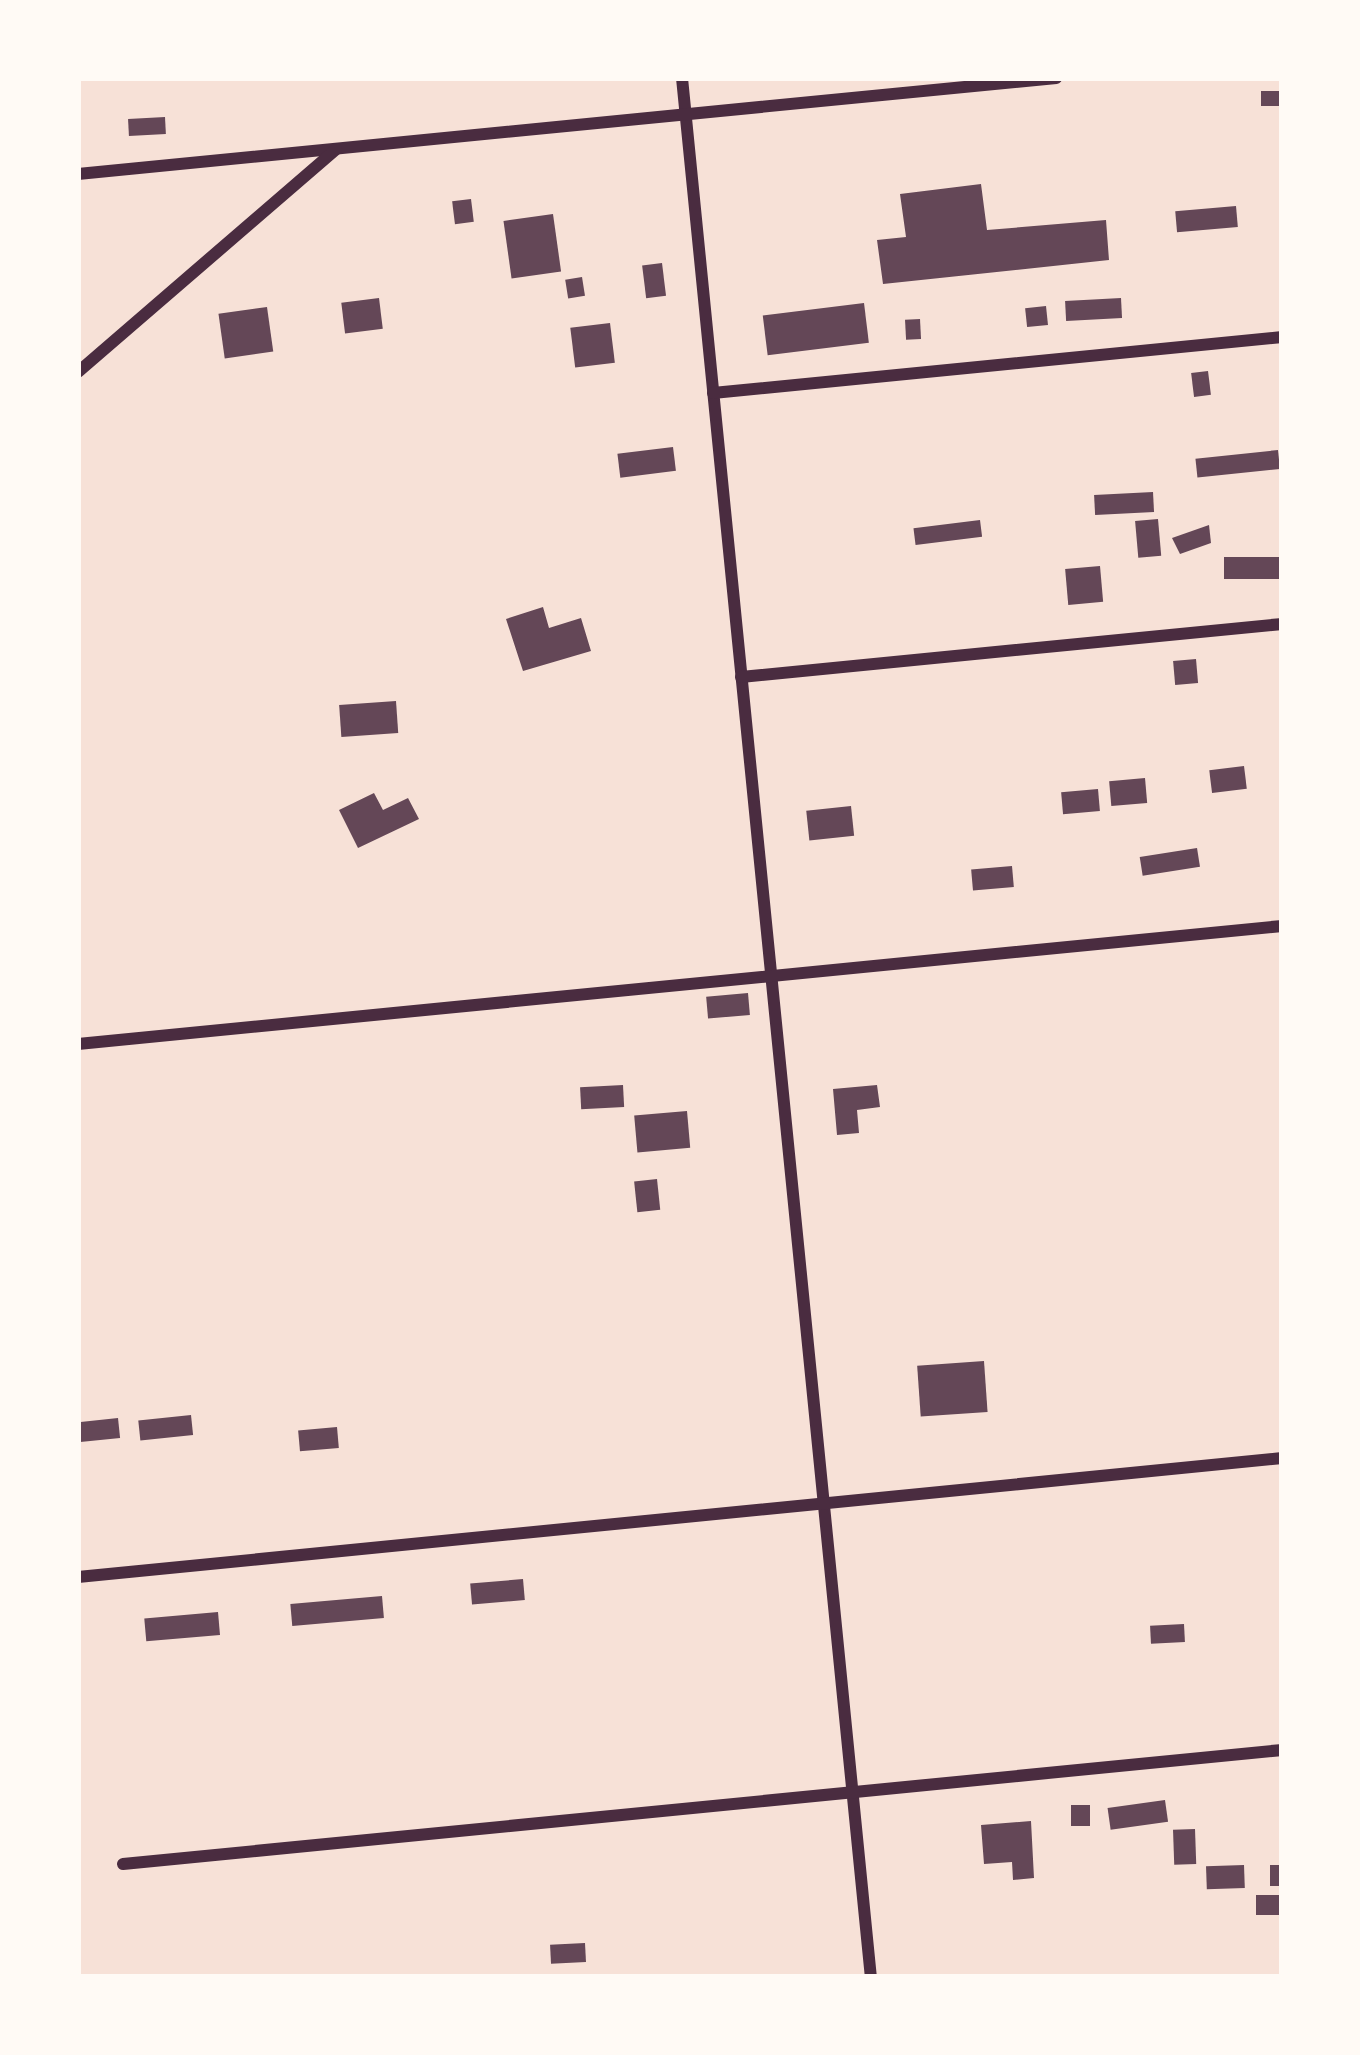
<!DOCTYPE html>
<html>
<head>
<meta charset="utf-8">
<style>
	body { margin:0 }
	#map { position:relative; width:1360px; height:2055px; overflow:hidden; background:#f7e1d7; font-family:"Source Sans 3",sans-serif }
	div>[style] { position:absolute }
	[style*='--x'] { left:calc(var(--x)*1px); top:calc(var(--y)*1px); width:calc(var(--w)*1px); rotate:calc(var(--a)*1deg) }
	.building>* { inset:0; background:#644757; transform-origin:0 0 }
	.minor>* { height:12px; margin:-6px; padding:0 6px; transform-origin:6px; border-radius:6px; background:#4a2c40 }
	span { translate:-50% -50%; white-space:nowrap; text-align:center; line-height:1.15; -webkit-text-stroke:9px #fffaf5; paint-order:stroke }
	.frame { position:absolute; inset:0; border:81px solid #fffaf5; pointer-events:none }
</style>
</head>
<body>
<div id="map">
	<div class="building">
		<div style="left:1282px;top:91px;width:15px;height:21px;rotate:90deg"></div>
		<div style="left:165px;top:117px;width:17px;height:37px;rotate:87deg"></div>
		<div style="clip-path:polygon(981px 184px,987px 230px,1106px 220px,1109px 260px,883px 284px,877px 240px,906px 237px,900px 194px)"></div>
		<div style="left:471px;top:199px;width:23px;height:19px;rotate:83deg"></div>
		<div style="left:1236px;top:206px;width:21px;height:61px;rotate:85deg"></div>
		<div style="left:553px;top:214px;width:58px;height:50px;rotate:82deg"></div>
		<div style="left:662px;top:263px;width:33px;height:20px;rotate:83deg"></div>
		<div style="left:582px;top:277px;width:19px;height:17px;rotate:81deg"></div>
		<div style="left:379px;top:298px;width:31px;height:38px;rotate:83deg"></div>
		<div style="left:1121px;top:298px;width:20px;height:56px;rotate:87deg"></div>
		<div style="left:864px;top:303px;width:40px;height:102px;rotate:83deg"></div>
		<div style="left:1046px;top:306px;width:19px;height:21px;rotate:84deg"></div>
		<div style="left:267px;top:307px;width:45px;height:49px;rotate:82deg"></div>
		<div style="left:920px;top:319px;width:20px;height:15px;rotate:87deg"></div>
		<div style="left:610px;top:323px;width:40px;height:40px;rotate:83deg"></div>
		<div style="left:1208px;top:371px;width:24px;height:17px;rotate:83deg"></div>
		<div style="left:673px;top:447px;width:24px;height:56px;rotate:83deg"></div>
		<div style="left:1278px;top:450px;width:19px;height:83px;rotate:84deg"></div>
		<div style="left:1153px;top:492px;width:20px;height:59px;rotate:87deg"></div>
		<div style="left:1158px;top:519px;width:37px;height:23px;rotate:85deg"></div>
		<div style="left:980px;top:520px;width:17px;height:67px;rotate:83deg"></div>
		<div style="clip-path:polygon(1209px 525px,1211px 543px,1180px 554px,1172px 538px)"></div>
		<div style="left:1282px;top:557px;width:22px;height:58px;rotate:90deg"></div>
		<div style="left:1100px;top:566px;width:36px;height:35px;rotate:85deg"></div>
		<div style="clip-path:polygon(543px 607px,549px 628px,581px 618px,591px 651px,523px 671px,506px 619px)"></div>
		<div style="left:1196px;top:659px;width:24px;height:23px;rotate:85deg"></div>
		<div style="left:396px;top:701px;width:32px;height:57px;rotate:86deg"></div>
		<div style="left:1244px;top:766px;width:23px;height:35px;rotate:83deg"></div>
		<div style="left:1145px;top:778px;width:25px;height:36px;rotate:85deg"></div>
		<div style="left:1098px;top:789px;width:22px;height:37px;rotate:85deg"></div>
		<div style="clip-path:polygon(374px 793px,383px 810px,408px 798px,419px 819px,358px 848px,339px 810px)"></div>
		<div style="left:851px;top:806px;width:30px;height:45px;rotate:84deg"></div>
		<div style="left:1197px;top:848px;width:19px;height:58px;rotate:81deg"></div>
		<div style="left:1012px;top:866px;width:21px;height:41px;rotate:85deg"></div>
		<div style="left:748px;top:993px;width:22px;height:42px;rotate:85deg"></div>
		<div style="left:623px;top:1085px;width:22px;height:43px;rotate:87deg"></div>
		<div style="clip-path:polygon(877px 1085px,880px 1107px,857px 1110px,859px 1133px,837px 1135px,833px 1089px)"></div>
		<div style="left:687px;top:1111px;width:37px;height:53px;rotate:85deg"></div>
		<div style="left:657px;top:1179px;width:31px;height:23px;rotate:84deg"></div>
		<div style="left:984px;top:1361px;width:51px;height:67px;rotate:86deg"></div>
		<div style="left:191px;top:1415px;width:20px;height:53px;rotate:84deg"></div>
		<div style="left:118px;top:1418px;width:20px;height:40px;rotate:84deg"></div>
		<div style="left:337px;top:1427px;width:21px;height:39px;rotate:85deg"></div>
		<div style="left:523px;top:1579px;width:21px;height:53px;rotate:85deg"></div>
		<div style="left:382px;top:1596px;width:22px;height:92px;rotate:85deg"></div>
		<div style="left:218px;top:1612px;width:23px;height:74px;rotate:85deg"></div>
		<div style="left:1184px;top:1624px;width:18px;height:34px;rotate:87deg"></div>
		<div style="left:1165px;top:1800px;width:22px;height:58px;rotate:82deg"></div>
		<div style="left:1071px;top:1805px;width:19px;height:21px"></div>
		<div style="clip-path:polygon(1031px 1821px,1034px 1878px,1013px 1880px,1012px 1862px,984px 1864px,981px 1825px)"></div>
		<div style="left:1195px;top:1829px;width:35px;height:22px;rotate:88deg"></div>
		<div style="left:1244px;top:1865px;width:23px;height:38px;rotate:88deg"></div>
		<div style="left:1270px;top:1865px;width:12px;height:21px"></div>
		<div style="left:1282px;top:1895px;width:20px;height:26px;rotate:90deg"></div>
		<div style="left:585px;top:1943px;width:19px;height:35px;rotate:87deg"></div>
	</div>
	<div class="minor">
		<div style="--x:682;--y:78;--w:1908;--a:84.32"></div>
		<div style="--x:78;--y:174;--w:983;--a:-5.61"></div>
		<div style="--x:78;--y:372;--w:341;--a:-40.8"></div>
		<div style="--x:713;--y:393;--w:572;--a:-5.62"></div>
		<div style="--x:741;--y:677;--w:544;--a:-5.6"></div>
		<div style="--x:78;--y:1044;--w:1210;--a:-5.6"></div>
		<div style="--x:78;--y:1577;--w:1210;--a:-5.64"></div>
		<div style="--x:123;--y:1864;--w:1165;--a:-5.62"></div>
	</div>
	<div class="frame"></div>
</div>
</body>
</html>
